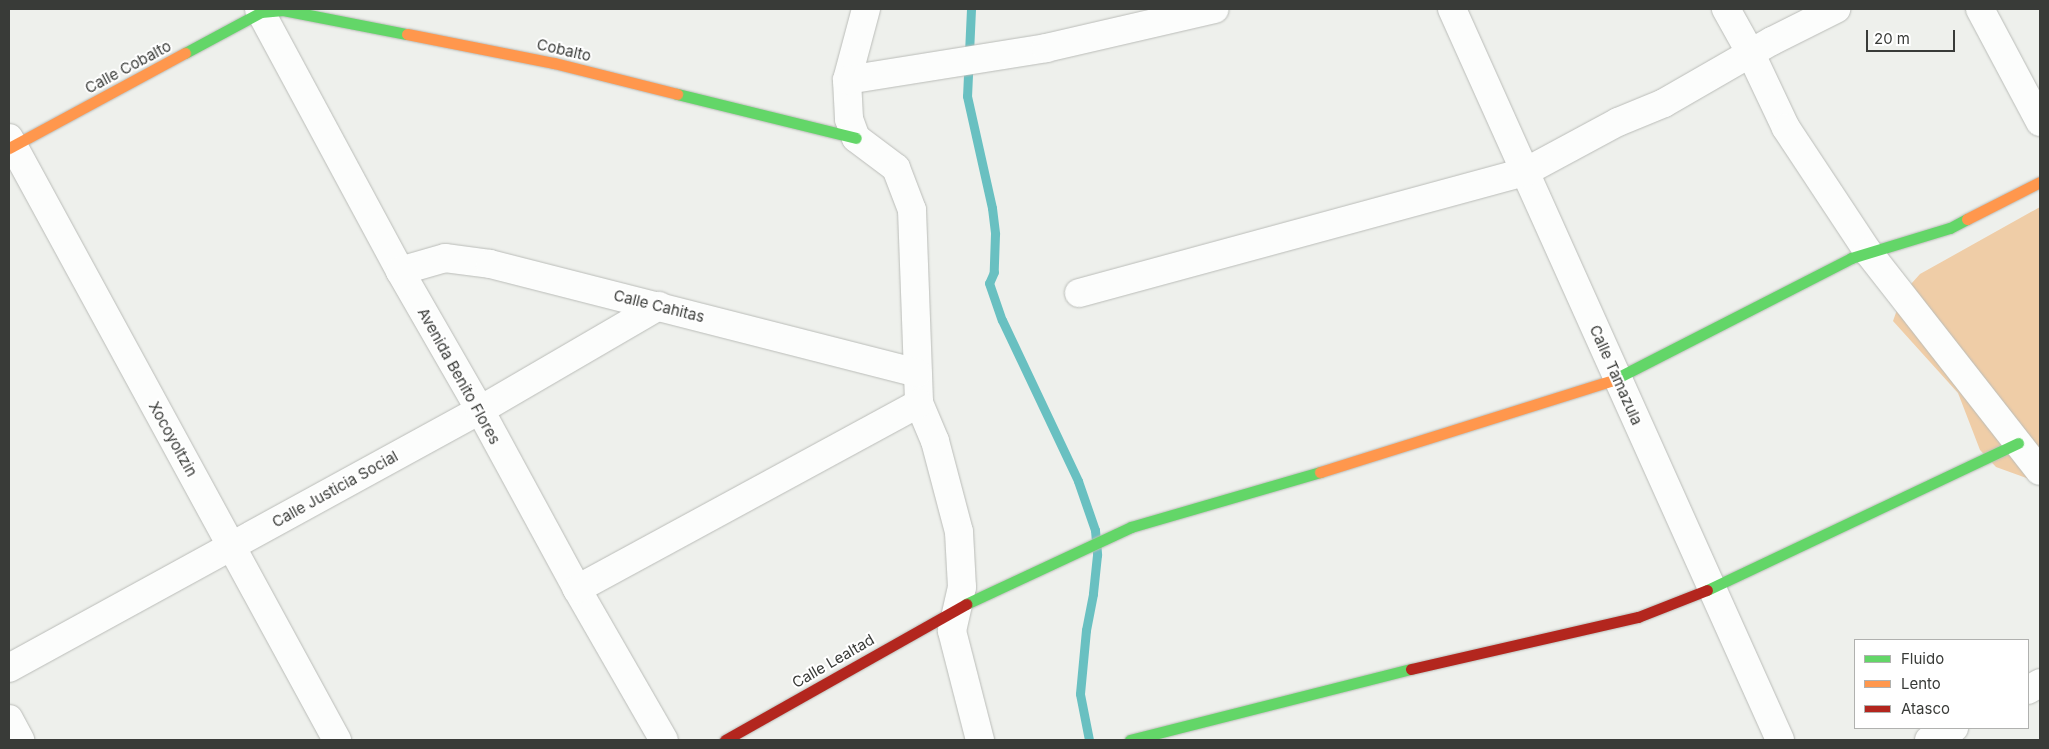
<!DOCTYPE html>
<html>
<head>
<meta charset="utf-8">
<style>
	body { margin:0 }
	#map { position:relative; width:2049px; height:749px; overflow:hidden; background:#eef0ec; font-family:Inter,sans-serif }
	div>[style] { position:absolute }
	[style*='--x'] { left:calc(var(--x)*1px); top:calc(var(--y)*1px); width:calc(var(--w)*1px); rotate:calc(var(--a)*1deg) }
	.green>* { inset:0; background:#efcda7 }
	.stream>* { height:9px; margin:-4.5px; padding:0 4.5px; transform-origin:4.5px; border-radius:4.5px; background:#69c0c1 }
	.roads { filter:drop-shadow(0 0 1px #babcb8) drop-shadow(0 0 1px #babcb8) }
	.street>* { height:28px; margin:-14px; padding:0 14px; transform-origin:14px; border-radius:14px; background:#fcfdfc }
	.fast>* { height:11px; margin:-5.5px; padding:0 5.5px; transform-origin:5.5px; border-radius:5.5px; background:#63d668 }
	.slow>* { height:11px; margin:-5.5px; padding:0 5.5px; transform-origin:5.5px; border-radius:5.5px; background:#ff974d }
	.jam>* { height:11px; margin:-5.5px; padding:0 5.5px; transform-origin:5.5px; border-radius:5.5px; background:#b3261e }
	span { translate:-50% -50%; white-space:nowrap; text-align:center; line-height:1.15; -webkit-text-stroke:4px #fff; paint-order:stroke }
	.street-label { font-size:15px; color:#393b38 }
	.frame { position:absolute; inset:0; border:10px solid #393b38; pointer-events:none }
	.legend { position:absolute; left:1854px; top:639px; width:175px; height:90px; box-sizing:border-box; background:#fff; border:1px solid #b0b1af; margin:0; padding:6px 9px; list-style:none; font-size:15px; color:#393b38 }
	.legend li { display:flex; align-items:center; gap:10px; height:25px }
	.legend b { width:25px; border:1px solid #b0b1af }
	.scale { position:absolute; left:1866px; top:30px; width:89px; height:22px; box-sizing:border-box; border:2px solid #393b38; border-top:0; padding-left:6px; font-size:15px; line-height:18px; white-space:nowrap; color:#393b38; -webkit-text-stroke:4px #fff; paint-order:stroke }
</style>
</head>
<body>
<div id="map">
	<div class="green">
		<div style="clip-path:polygon(2040px 207px,2040px 483px,1996px 467px,1980px 450px,1958px 393px,1893px 321px,1903px 293px,1920px 274px)"></div>
	</div>
	<div class="stream">
		<div style="--x:971;--y:9;--w:87;--a:92.6"></div>
		<div style="--x:967;--y:96;--w:115;--a:77.4"></div>
		<div style="--x:992;--y:208;--w:26;--a:83"></div>
		<div style="--x:995;--y:234;--w:38;--a:92"></div>
		<div style="--x:994;--y:272;--w:12;--a:114"></div>
		<div style="--x:989;--y:283;--w:39;--a:71"></div>
		<div style="--x:1002;--y:320;--w:178;--a:64.7"></div>
		<div style="--x:1078;--y:481;--w:52;--a:70.9"></div>
		<div style="--x:1095;--y:530;--w:25;--a:85"></div>
		<div style="--x:1097;--y:555;--w:39;--a:96"></div>
		<div style="--x:1093;--y:594;--w:37;--a:101"></div>
		<div style="--x:1086;--y:630;--w:64;--a:95.4"></div>
		<div style="--x:1080;--y:694;--w:47;--a:78.9"></div>
	</div>
	<div class="roads">
		<div class="street">
			<div style="--x:259;--y:9;--w:298;--a:61.7"></div>
			<div style="--x:400;--y:271;--w:160;--a:60.1"></div>
			<div style="--x:480;--y:410;--w:204;--a:61.5"></div>
			<div style="--x:577;--y:589;--w:174;--a:60.1"></div>
			<div style="--x:866;--y:9;--w:73;--a:105"></div>
			<div style="--x:847;--y:80;--w:39;--a:87"></div>
			<div style="--x:849;--y:119;--w:20;--a:70"></div>
			<div style="--x:856;--y:138;--w:50;--a:36.9"></div>
			<div style="--x:896;--y:168;--w:45;--a:69.1"></div>
			<div style="--x:912;--y:210;--w:193;--a:87.9"></div>
			<div style="--x:919;--y:403;--w:41;--a:67.2"></div>
			<div style="--x:935;--y:441;--w:94;--a:75.2"></div>
			<div style="--x:959;--y:532;--w:55;--a:86.9"></div>
			<div style="--x:962;--y:587;--w:45;--a:102.8"></div>
			<div style="--x:952;--y:631;--w:113;--a:75.6"></div>
			<div style="--x:1452;--y:9;--w:801;--a:65.83"></div>
			<div style="--x:1726;--y:9;--w:51;--a:60.9"></div>
			<div style="--x:1751;--y:54;--w:82;--a:64.7"></div>
			<div style="--x:1786;--y:128;--w:149;--a:56.5"></div>
			<div style="--x:1868;--y:252;--w:278;--a:51.9"></div>
			<div style="--x:1980;--y:9;--w:128;--a:62"></div>
			<div style="--x:847;--y:80;--w:202;--a:-9.1"></div>
			<div style="--x:1046;--y:48;--w:173;--a:-13"></div>
			<div style="--x:9;--y:138;--w:686;--a:61.42"></div>
			<div style="--x:400;--y:271;--w:47;--a:-16.1"></div>
			<div style="--x:445;--y:258;--w:45;--a:7.6"></div>
			<div style="--x:490;--y:264;--w:441;--a:14.3"></div>
			<div style="--x:1079;--y:293;--w:462;--a:-15.2"></div>
			<div style="--x:1525;--y:172;--w:106;--a:-28.3"></div>
			<div style="--x:1618;--y:122;--w:50;--a:-22.4"></div>
			<div style="--x:1664;--y:103;--w:125;--a:-29.9"></div>
			<div style="--x:1772;--y:41;--w:72;--a:-26.6"></div>
			<div style="--x:577;--y:589;--w:389;--a:-28.5"></div>
			<div style="--x:9;--y:668;--w:537;--a:-28.71"></div>
			<div style="--x:480;--y:410;--w:207;--a:-30.2"></div>
			<div style="--x:2028;--y:690;--w:14;--a:-30"></div>
			<div style="--x:9;--y:719;--w:24;--a:62"></div>
			<div style="--x:1929;--y:740;--w:28;--a:-26"></div>
		</div>
		<div class="fast">
			<div style="--x:185;--y:53;--w:86;--a:-28.3"></div>
			<div style="--x:261;--y:12;--w:22;--a:-5"></div>
			<div style="--x:283;--y:10;--w:126;--a:11"></div>
			<div style="--x:677;--y:94;--w:184;--a:13.8"></div>
			<div style="--x:1613;--y:380;--w:267;--a:-27.1"></div>
			<div style="--x:1851;--y:258;--w:103;--a:-16.9"></div>
			<div style="--x:1950;--y:228;--w:19;--a:-28"></div>
			<div style="--x:1707;--y:590;--w:344;--a:-25.3"></div>
			<div style="--x:966;--y:604;--w:182;--a:-25"></div>
			<div style="--x:1131;--y:527;--w:197;--a:-16.2"></div>
			<div style="--x:1130;--y:740;--w:290;--a:-14.2"></div>
		</div>
		<div class="slow">
			<div style="--x:407;--y:34;--w:150;--a:11.2"></div>
			<div style="--x:554;--y:63;--w:127;--a:14.1"></div>
			<div style="--x:9;--y:148;--w:200;--a:-28.4"></div>
			<div style="--x:1967;--y:219;--w:82;--a:-26.9"></div>
			<div style="--x:1320;--y:472;--w:307;--a:-17.4"></div>
		</div>
		<div class="jam">
			<div style="--x:1411;--y:669;--w:233;--a:-12.9"></div>
			<div style="--x:1638;--y:617;--w:74;--a:-21.4"></div>
			<div style="--x:725;--y:740;--w:277;--a:-29.4"></div>
		</div>
	</div>
	<div class="street-label">
		<span style="left:564px;top:50px;rotate:13deg">Cobalto</span>
		<span style="left:128px;top:67px;rotate:-28deg">Calle Cobalto</span>
		<span style="left:659px;top:306px;rotate:14deg">Calle Cahitas</span>
		<span style="left:1616px;top:375px;rotate:66deg">Calle Tamazula</span>
		<span style="left:459px;top:376px;rotate:61deg">Avenida Benito Flores</span>
		<span style="left:173px;top:439px;rotate:61deg">Xocoyoltzin</span>
		<span style="left:335px;top:489px;rotate:-29deg">Calle Justicia Social</span>
		<span style="left:833px;top:661px;rotate:-30deg">Calle Lealtad</span>
	</div>
	<div class="frame"></div>
	<ul class="legend">
	<li><b style="height:6px;background:#63d668"></b>Fluido</li>
	<li><b style="height:6px;background:#ff974d"></b>Lento</li>
	<li><b style="height:6px;background:#b3261e"></b>Atasco</li>
	</ul>
	<div class="scale">20 m</div>
</div>
</body>
</html>
